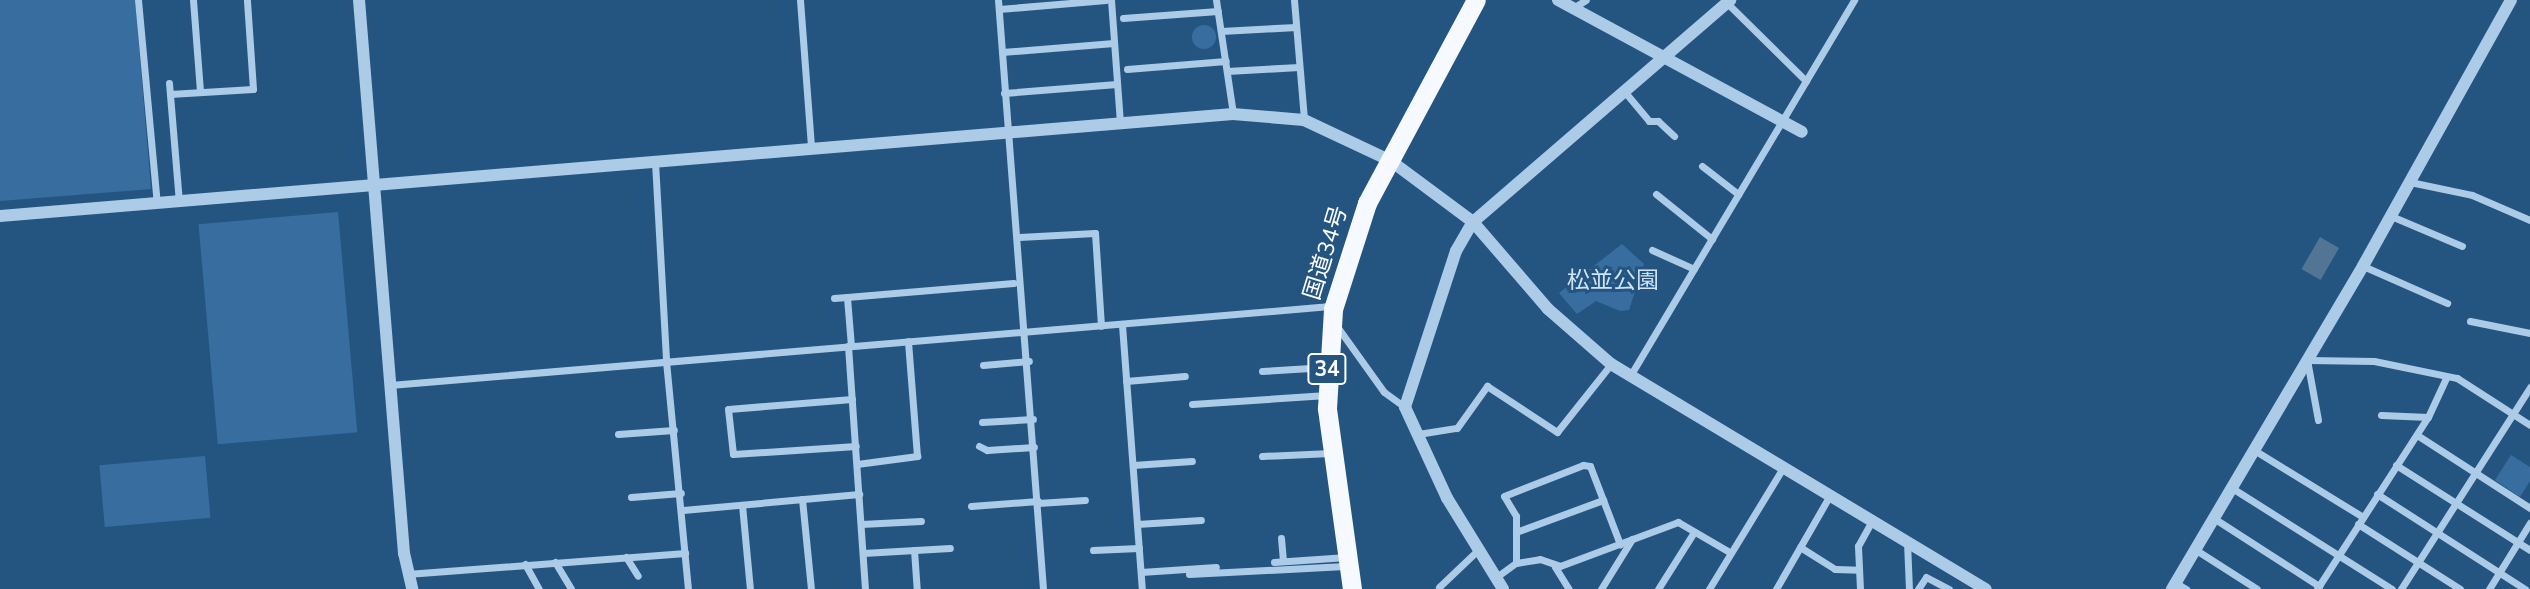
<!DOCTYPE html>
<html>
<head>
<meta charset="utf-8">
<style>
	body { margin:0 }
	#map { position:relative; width:2530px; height:589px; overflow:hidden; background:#245581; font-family:"Nunito Sans","Noto Sans JP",sans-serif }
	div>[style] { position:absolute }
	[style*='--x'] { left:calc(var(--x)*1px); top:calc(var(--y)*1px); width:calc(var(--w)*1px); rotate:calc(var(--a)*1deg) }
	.green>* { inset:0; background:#386e9f; transform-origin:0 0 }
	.round { border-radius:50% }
	.water>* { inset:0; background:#527595; transform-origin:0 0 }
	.minor>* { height:7px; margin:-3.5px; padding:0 3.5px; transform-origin:3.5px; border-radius:3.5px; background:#abcbe7 }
	.tertiary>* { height:12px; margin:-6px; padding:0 6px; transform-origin:6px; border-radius:6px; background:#abcbe7 }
	.trunk>* { height:19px; margin:-9.5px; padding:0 9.5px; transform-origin:9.5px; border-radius:9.5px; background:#f6fafe }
	span { translate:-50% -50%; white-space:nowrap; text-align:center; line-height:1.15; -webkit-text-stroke:6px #245581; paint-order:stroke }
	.shield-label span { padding:2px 5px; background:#245581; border:2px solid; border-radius:5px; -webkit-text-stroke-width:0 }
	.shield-label { font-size:21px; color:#fff; font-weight:700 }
	.street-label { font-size:23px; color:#fff }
	.park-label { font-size:23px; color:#cee3f6 }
</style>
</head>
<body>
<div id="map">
	<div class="green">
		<div style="clip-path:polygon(0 0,135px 0,151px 189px,0 201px)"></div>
		<div class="round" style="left:1192px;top:25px;width:24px;height:24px"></div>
		<div style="left:338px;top:212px;width:221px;height:140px;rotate:85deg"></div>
		<div style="clip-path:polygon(1622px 244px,1644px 264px,1629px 310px,1620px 311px,1596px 301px,1577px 314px,1559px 293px)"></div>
		<div style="clip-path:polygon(2511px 455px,2530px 467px,2530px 481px,2520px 497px,2495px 480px)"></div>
		<div style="left:205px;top:456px;width:62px;height:106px;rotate:85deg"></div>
	</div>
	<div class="water">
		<div style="left:2320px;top:237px;width:22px;height:37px;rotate:30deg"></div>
	</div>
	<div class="minor">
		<div style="--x:138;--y:0;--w:204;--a:84.7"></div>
		<div style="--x:193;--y:0;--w:92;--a:85.6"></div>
		<div style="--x:800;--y:0;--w:148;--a:85.7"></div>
		<div style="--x:998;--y:0;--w:591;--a:85.63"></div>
		<div style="--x:1111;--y:0;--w:123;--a:85.8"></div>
		<div style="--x:1216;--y:0;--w:115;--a:81.5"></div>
		<div style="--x:1294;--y:0;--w:120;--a:85.2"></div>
		<div style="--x:1727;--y:3;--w:111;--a:44.6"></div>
		<div style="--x:1573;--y:8;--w:15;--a:-32"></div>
		<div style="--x:999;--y:9;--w:107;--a:-4.8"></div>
		<div style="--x:1123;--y:18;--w:95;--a:-4.2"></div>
		<div style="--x:1221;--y:31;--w:75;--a:-3.1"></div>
		<div style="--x:1002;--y:52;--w:112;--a:-4.6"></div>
		<div style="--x:1127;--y:69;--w:99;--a:-4.6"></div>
		<div style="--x:1227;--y:71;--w:72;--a:-3.2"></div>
		<div style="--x:169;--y:83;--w:118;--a:85.2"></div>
		<div style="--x:1624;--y:91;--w:39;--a:50"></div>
		<div style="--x:1649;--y:121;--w:9;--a:0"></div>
		<div style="--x:1658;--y:121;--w:22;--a:43"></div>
		<div style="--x:1004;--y:93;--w:113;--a:-4.6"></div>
		<div style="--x:170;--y:94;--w:83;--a:-3.4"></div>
		<div style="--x:253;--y:89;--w:89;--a:-93.9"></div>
		<div style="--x:655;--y:162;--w:199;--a:86.8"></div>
		<div style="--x:666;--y:361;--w:229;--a:84.5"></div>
		<div style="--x:1702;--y:166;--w:46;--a:37.9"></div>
		<div style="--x:2410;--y:182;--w:63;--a:11.8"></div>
		<div style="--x:2472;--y:195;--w:63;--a:23.3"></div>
		<div style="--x:1656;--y:194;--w:72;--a:38.8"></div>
		<div style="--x:2391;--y:216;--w:77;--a:22.9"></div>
		<div style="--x:1019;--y:237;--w:76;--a:-3"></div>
		<div style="--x:1095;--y:233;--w:93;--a:86.3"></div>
		<div style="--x:1652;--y:250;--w:46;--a:24.3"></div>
		<div style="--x:2363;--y:266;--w:92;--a:23.8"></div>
		<div style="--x:834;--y:298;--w:13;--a:-4"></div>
		<div style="--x:2470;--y:321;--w:61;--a:11.3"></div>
		<div style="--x:1122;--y:325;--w:265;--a:85.7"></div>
		<div style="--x:1336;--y:325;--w:82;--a:54.4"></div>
		<div style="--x:1384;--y:392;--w:26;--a:36"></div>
		<div style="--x:848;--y:346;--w:244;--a:86"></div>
		<div style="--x:851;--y:346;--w:49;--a:-94.7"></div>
		<div style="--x:847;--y:297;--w:167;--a:-4.8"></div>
		<div style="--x:2307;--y:360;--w:61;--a:79.6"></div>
		<div style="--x:2308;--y:360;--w:66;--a:0.9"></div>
		<div style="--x:2374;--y:361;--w:85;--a:11.6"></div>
		<div style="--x:2457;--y:378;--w:87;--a:32.8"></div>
		<div style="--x:983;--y:365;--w:46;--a:-5"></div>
		<div style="--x:1262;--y:371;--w:65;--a:-3.5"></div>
		<div style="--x:1630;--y:376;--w:438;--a:-59.2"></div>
		<div style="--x:1126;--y:381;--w:59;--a:-4.8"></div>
		<div style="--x:390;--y:385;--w:943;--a:-4.8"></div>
		<div style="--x:852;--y:399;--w:124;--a:175.4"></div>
		<div style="--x:728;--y:409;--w:45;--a:83.7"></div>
		<div style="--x:733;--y:454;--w:123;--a:-3.7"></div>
		<div style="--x:1192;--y:404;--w:135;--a:-3.8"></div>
		<div style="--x:2381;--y:415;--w:47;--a:2.4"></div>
		<div style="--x:982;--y:422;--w:51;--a:-3.4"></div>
		<div style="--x:618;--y:434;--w:56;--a:-4.1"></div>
		<div style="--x:1418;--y:434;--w:39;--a:-9"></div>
		<div style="--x:1457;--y:428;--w:52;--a:-54.5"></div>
		<div style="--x:1487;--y:386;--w:84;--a:33.3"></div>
		<div style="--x:1557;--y:432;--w:87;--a:-51.5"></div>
		<div style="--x:2417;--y:435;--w:135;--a:32.9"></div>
		<div style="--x:979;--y:446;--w:9;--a:27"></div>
		<div style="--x:987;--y:450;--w:47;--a:-3.7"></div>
		<div style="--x:2254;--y:450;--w:128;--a:31.6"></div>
		<div style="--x:1262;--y:456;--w:69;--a:-2.5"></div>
		<div style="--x:857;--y:464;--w:61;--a:-7.6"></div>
		<div style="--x:917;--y:456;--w:115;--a:-94.5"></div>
		<div style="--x:1133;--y:465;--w:59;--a:-3.9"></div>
		<div style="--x:2396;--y:465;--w:159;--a:32.4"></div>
		<div style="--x:2232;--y:488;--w:189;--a:32.3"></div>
		<div style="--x:2377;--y:494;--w:176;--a:32.7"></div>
		<div style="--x:631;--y:497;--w:50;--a:-4.6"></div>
		<div style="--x:802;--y:499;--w:90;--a:84.3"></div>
		<div style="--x:1038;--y:503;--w:47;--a:-3.7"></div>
		<div style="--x:742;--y:505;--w:84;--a:84.6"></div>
		<div style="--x:971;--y:506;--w:67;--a:-4.3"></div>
		<div style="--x:683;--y:510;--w:177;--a:-5.2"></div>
		<div style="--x:2215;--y:519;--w:124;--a:32.8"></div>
		<div style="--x:861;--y:524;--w:60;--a:-2.9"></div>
		<div style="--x:1137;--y:524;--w:64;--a:-3.6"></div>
		<div style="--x:2358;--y:524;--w:121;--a:32.5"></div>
		<div style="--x:1516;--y:532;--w:93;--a:-20.2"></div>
		<div style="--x:1281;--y:538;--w:23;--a:85"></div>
		<div style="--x:1907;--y:542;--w:47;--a:87.6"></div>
		<div style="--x:1800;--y:547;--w:41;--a:32.2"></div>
		<div style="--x:1835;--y:569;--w:24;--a:2"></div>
		<div style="--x:914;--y:550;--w:39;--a:86"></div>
		<div style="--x:1093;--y:550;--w:46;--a:-2.5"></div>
		<div style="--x:2196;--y:550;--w:72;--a:32.6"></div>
		<div style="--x:863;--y:553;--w:87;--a:-3.3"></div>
		<div style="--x:626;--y:557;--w:22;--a:58"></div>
		<div style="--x:555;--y:562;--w:31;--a:59"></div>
		<div style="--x:1274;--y:562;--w:73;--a:-3.9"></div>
		<div style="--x:1516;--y:563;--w:47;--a:-90"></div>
		<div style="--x:1516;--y:516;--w:23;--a:-121"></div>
		<div style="--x:1504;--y:496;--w:85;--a:-21.4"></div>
		<div style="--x:1583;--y:465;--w:7;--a:8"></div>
		<div style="--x:1590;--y:466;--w:84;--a:69"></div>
		<div style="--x:525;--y:564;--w:29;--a:61"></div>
		<div style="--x:1555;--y:567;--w:26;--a:58"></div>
		<div style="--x:1141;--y:572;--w:75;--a:-3.8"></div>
		<div style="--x:407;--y:574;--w:279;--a:-4.3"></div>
		<div style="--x:1189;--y:574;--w:156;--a:-2.9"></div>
		<div style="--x:1495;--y:578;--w:26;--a:-36"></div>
		<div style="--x:1516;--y:563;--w:24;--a:-9"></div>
		<div style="--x:1540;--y:559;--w:21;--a:19"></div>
		<div style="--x:1560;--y:566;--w:126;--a:-20.4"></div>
		<div style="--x:1678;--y:522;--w:61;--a:30.3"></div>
		<div style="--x:2176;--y:583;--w:12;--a:31"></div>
		<div style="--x:1439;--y:587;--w:54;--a:-43.5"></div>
		<div style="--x:1601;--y:589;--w:59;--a:-58.2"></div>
		<div style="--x:1658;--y:589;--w:67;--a:-57.7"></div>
		<div style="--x:1709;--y:589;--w:142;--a:-58.6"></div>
		<div style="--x:1776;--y:589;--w:108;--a:-60.1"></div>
		<div style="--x:1860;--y:589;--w:43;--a:-92.7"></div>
		<div style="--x:1858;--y:546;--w:29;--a:-61"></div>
		<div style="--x:1918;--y:589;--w:14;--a:-56"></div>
		<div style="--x:1926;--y:577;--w:26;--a:28"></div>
		<div style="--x:2317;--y:589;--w:205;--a:-57.2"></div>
		<div style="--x:2428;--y:417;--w:43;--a:-65.2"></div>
		<div style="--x:2401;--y:589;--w:240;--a:-57.4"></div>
		<div style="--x:2489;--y:589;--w:78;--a:-58.2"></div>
	</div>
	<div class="tertiary">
		<div style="--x:359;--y:0;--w:555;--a:85.35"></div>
		<div style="--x:404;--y:553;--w:37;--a:77"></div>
		<div style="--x:1558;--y:0;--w:277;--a:28.4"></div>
		<div style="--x:0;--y:216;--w:1237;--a:-4.73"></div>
		<div style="--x:1233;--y:114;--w:71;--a:4.8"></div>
		<div style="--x:1304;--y:120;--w:96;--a:25.2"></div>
		<div style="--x:1391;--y:161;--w:102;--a:36.6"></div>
		<div style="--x:1473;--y:222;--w:115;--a:49.2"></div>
		<div style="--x:1548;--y:309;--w:84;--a:41.1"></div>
		<div style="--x:1611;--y:364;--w:437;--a:31"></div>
		<div style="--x:1503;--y:589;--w:107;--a:-121.6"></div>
		<div style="--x:1447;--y:498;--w:100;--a:-114.8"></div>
		<div style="--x:1405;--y:407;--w:164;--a:-71.9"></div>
		<div style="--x:1456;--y:251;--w:34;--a:-60"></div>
		<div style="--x:1473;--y:222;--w:340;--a:-40.8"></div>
		<div style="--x:2172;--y:589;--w:375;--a:-59.4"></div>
		<div style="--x:2363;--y:266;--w:304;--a:-60.9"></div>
	</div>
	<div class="trunk">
		<div style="--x:1352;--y:589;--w:183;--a:-97.9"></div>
		<div style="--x:1327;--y:408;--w:99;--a:-86.5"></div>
		<div style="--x:1333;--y:309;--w:111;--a:-72.2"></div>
		<div style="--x:1367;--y:203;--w:230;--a:-61.8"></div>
	</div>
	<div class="shield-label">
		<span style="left:1327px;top:369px">34</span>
	</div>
	<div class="street-label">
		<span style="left:1326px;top:253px;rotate:-73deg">国道34号</span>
	</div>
	<div class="park-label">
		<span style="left:1613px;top:281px">松並公園</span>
	</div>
</div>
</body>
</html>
